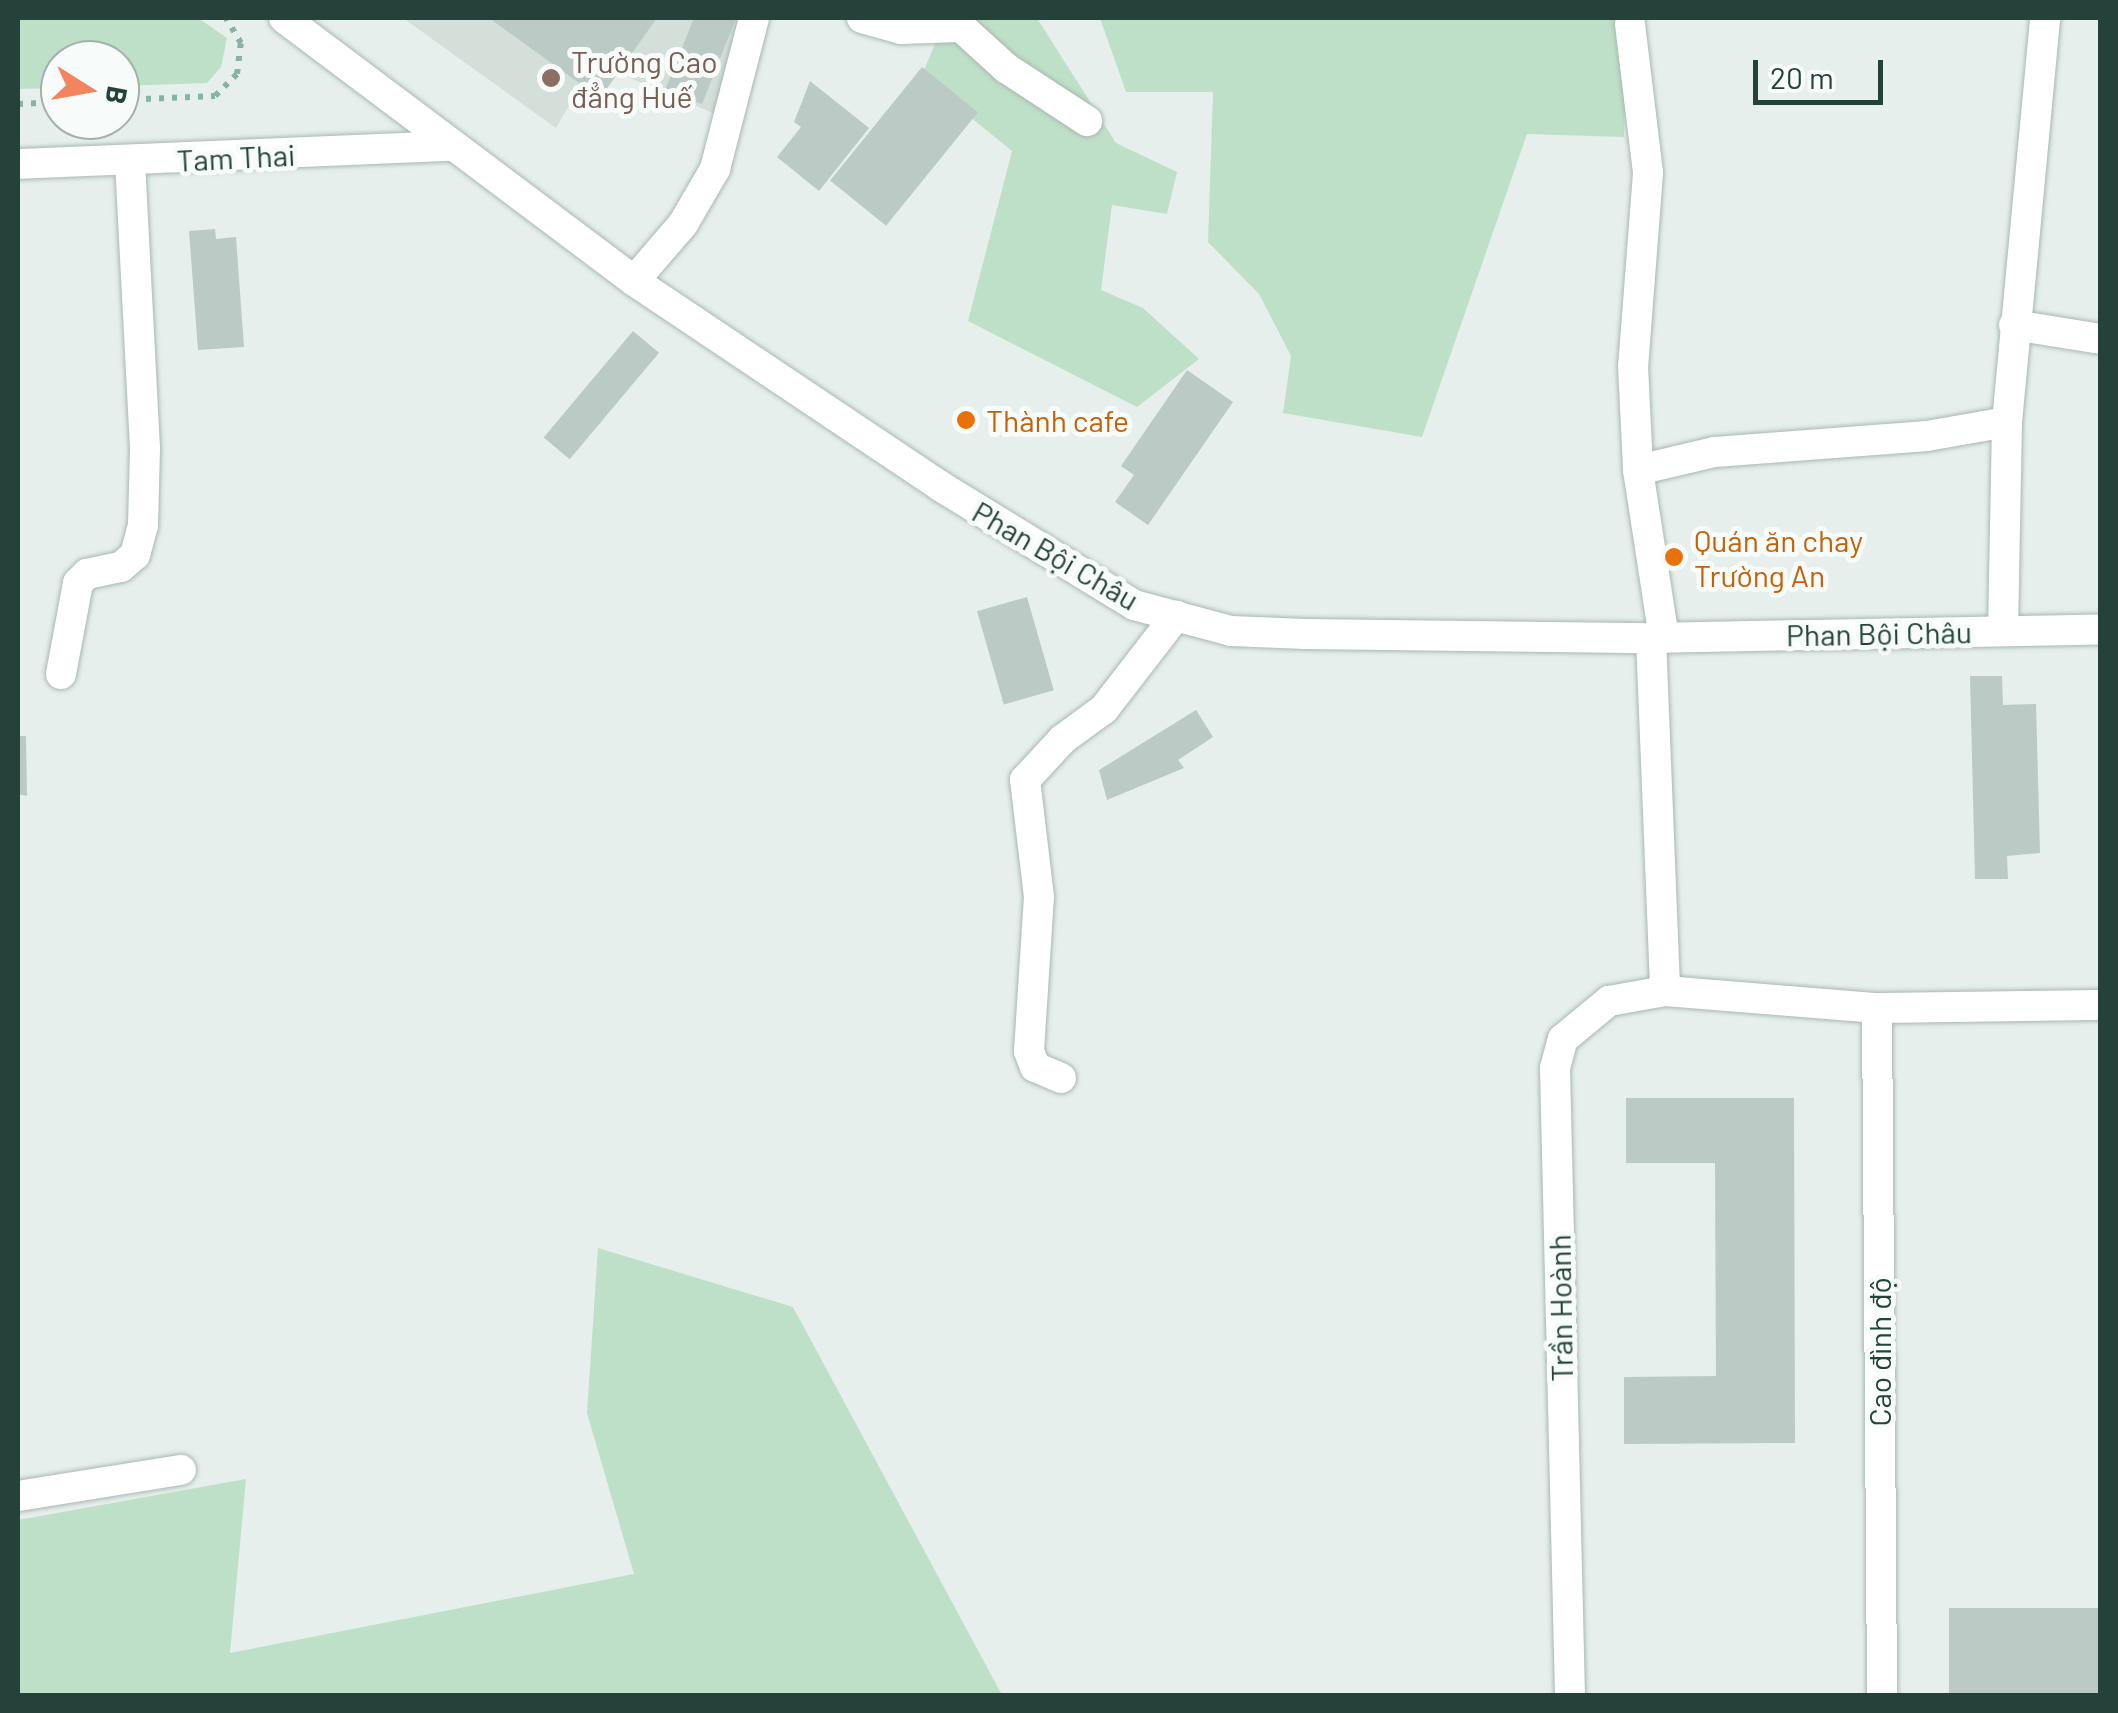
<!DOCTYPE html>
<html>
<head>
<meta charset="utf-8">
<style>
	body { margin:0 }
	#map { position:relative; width:2118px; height:1713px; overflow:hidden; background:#e6efeb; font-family:Barlow,sans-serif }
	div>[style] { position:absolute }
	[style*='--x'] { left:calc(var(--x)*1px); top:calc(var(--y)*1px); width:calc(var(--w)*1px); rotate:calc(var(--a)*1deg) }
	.built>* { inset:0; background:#d4dfda }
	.green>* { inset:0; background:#bfe0c8 }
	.building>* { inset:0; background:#bbcac4; transform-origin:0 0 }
	.path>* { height:6px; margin-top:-3px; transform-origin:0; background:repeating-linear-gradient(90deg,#86b3a5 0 5px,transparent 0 13px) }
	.roads { filter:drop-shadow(0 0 2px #a8b8b2) drop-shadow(0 0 2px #a8b8b2) }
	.minor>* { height:30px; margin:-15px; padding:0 15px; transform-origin:15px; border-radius:15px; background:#fff }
	.dots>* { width:28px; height:28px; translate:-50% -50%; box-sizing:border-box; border:5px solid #f7fbf9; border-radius:50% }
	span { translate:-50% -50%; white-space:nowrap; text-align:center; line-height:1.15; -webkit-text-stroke:10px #f7fbf9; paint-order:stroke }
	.education-label { font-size:30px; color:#785e54 }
	.left { translate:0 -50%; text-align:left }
	.street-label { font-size:30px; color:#24423a }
	.food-label { font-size:30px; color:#c56008 }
	.frame { position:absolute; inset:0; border:20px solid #24423a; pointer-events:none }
	.north { position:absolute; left:40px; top:40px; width:100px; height:100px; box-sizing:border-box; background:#f7fbf9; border:2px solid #a3b1ad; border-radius:50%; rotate:101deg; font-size:28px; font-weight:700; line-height:40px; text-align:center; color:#24423a }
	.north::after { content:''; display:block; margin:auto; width:35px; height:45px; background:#f4845f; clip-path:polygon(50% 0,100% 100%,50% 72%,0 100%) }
	.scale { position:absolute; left:1753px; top:60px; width:130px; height:45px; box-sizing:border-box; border:5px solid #24423a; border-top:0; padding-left:12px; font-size:30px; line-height:35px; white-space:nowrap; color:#24423a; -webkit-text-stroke:8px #f7fbf9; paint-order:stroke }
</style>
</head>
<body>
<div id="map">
	<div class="built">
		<div style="clip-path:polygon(403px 18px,744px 18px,720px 116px,618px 73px,600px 98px,581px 85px,556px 128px)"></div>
	</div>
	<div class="green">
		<div style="clip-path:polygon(18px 18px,198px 18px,227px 38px,221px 67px,207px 83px,120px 86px,120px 60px,60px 60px,60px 88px,18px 89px)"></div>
		<div style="clip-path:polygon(946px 18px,1037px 18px,1116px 143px,1177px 172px,1167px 214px,1112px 205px,1101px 290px,1143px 308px,1199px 359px,1137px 407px,968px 321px,1012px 151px,921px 77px)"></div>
		<div style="clip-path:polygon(1100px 18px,1627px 18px,1624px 137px,1527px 134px,1422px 437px,1283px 413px,1291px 356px,1259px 294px,1208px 242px,1213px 92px,1126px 92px)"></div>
		<div style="clip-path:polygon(598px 1248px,793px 1307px,1002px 1695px,18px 1695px,18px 1520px,246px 1479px,230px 1653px,634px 1574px,587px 1413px)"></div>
	</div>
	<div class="building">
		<div style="clip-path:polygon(489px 18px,657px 18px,600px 98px)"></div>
		<div style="clip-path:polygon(694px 18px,736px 18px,702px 104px,665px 90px)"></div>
		<div style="left:922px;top:67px;width:72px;height:146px;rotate:39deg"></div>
		<div style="clip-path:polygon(810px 81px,869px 128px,819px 191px,777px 157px,801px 127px,794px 122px)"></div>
		<div style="clip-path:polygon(215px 229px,216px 239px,236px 237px,244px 347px,198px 350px,189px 231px)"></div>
		<div style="left:633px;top:331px;width:34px;height:139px;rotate:40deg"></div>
		<div style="clip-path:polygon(1187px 370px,1233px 402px,1148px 525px,1115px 502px,1134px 475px,1121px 466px)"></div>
		<div style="left:1027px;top:597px;width:97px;height:52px;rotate:74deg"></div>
		<div style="clip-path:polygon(1970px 676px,2002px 676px,2003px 705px,2036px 704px,2040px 853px,2007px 856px,2008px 879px,1975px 879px)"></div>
		<div style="clip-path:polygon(1196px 710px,1213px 737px,1178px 760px,1184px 768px,1107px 800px,1099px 770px)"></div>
		<div style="clip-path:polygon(18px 736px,26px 736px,27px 796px,18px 794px)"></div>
		<div style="clip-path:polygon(1626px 1098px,1794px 1098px,1795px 1443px,1624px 1444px,1624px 1377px,1716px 1376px,1715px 1163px,1626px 1163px)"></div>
		<div style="left:1949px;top:1608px;width:151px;height:88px"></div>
	</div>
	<div class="path">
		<div style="--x:120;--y:100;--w:95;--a:-2.4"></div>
		<div style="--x:215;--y:96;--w:31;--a:-45"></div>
		<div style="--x:237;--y:74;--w:31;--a:-83"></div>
		<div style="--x:241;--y:43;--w:29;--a:-121"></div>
		<div style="--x:18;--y:104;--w:42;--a:-2.7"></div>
	</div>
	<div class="roads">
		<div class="minor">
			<div style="--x:284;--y:18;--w:438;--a:36.9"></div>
			<div style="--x:634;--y:281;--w:368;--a:33.8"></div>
			<div style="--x:940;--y:486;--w:228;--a:31.5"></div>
			<div style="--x:1134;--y:605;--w:100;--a:15"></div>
			<div style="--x:1231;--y:631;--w:74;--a:2.3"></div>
			<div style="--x:1305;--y:634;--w:346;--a:0.7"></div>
			<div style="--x:1651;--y:638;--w:449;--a:-1.1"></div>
			<div style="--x:862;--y:18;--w:41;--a:15.8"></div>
			<div style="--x:901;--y:29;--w:60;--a:-1.9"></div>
			<div style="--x:961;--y:27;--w:61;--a:42.3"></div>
			<div style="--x:1006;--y:68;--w:97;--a:33.2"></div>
			<div style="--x:1630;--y:24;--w:150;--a:83.1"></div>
			<div style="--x:1648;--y:173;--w:194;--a:94.4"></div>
			<div style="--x:1633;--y:366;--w:104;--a:87.2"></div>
			<div style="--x:1638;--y:470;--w:170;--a:81.2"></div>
			<div style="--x:18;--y:164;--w:436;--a:-2.4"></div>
			<div style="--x:634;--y:281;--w:75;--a:-49.3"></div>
			<div style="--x:683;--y:224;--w:64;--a:-59.8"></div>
			<div style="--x:715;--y:169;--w:156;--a:-75.5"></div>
			<div style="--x:2014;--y:325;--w:87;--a:9.2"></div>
			<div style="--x:1638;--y:470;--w:79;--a:-13.2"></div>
			<div style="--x:1715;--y:452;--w:213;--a:-4.3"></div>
			<div style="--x:1927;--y:436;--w:81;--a:-9.9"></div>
			<div style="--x:2003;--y:631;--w:209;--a:-88.9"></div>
			<div style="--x:2007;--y:422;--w:406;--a:-84.6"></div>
			<div style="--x:1651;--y:638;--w:353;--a:87.7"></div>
			<div style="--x:61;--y:674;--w:93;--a:-79.4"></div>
			<div style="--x:78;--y:583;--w:13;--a:-45"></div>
			<div style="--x:87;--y:574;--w:35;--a:-12"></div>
			<div style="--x:121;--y:567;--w:18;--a:-41"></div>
			<div style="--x:135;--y:555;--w:31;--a:-75"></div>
			<div style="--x:143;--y:525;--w:77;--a:-88.5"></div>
			<div style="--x:145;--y:448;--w:287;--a:-93"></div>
			<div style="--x:1877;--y:1008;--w:688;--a:89.58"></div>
			<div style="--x:1061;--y:1078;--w:28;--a:-157"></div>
			<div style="--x:1035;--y:1067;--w:17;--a:-111"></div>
			<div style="--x:1029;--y:1051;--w:154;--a:-86.3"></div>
			<div style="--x:1039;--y:897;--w:118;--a:-96.8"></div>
			<div style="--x:1025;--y:780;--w:56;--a:-47.2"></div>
			<div style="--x:1063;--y:739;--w:51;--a:-36.2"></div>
			<div style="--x:1104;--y:709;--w:118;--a:-52.3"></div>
			<div style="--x:18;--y:1496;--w:165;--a:-9.1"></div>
			<div style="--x:1570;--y:1696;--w:628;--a:-91.37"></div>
			<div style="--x:1555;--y:1068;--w:30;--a:-75"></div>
			<div style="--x:1563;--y:1039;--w:60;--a:-39.6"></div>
			<div style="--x:1609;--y:1001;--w:57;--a:-10.1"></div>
			<div style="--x:1665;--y:991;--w:213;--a:4.6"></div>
			<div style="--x:1877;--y:1008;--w:223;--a:-0.8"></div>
		</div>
	</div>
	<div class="dots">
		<div style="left:551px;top:78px;background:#8d6e63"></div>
		<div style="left:966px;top:420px;background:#e8710a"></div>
		<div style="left:1674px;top:557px;background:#e8710a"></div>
	</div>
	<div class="education-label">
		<span class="left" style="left:571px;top:78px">Trường Cao<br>đẳng Huế</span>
	</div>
	<div class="street-label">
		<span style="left:236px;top:157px;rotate:-3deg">Tam Thai</span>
		<span style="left:1056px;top:555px;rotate:30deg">Phan Bội Châu</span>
		<span style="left:1879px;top:633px;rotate:-1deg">Phan Bội Châu</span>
		<span style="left:1560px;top:1308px;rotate:-91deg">Trần Hoành</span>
		<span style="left:1879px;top:1352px;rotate:-90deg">Cao đình độ</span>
	</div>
	<div class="food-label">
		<span class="left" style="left:986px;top:420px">Thành cafe</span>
		<span class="left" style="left:1694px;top:557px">Quán ăn chay<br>Trường An</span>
	</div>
	<div class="frame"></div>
	<div class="north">B</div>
	<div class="scale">20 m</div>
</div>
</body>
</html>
